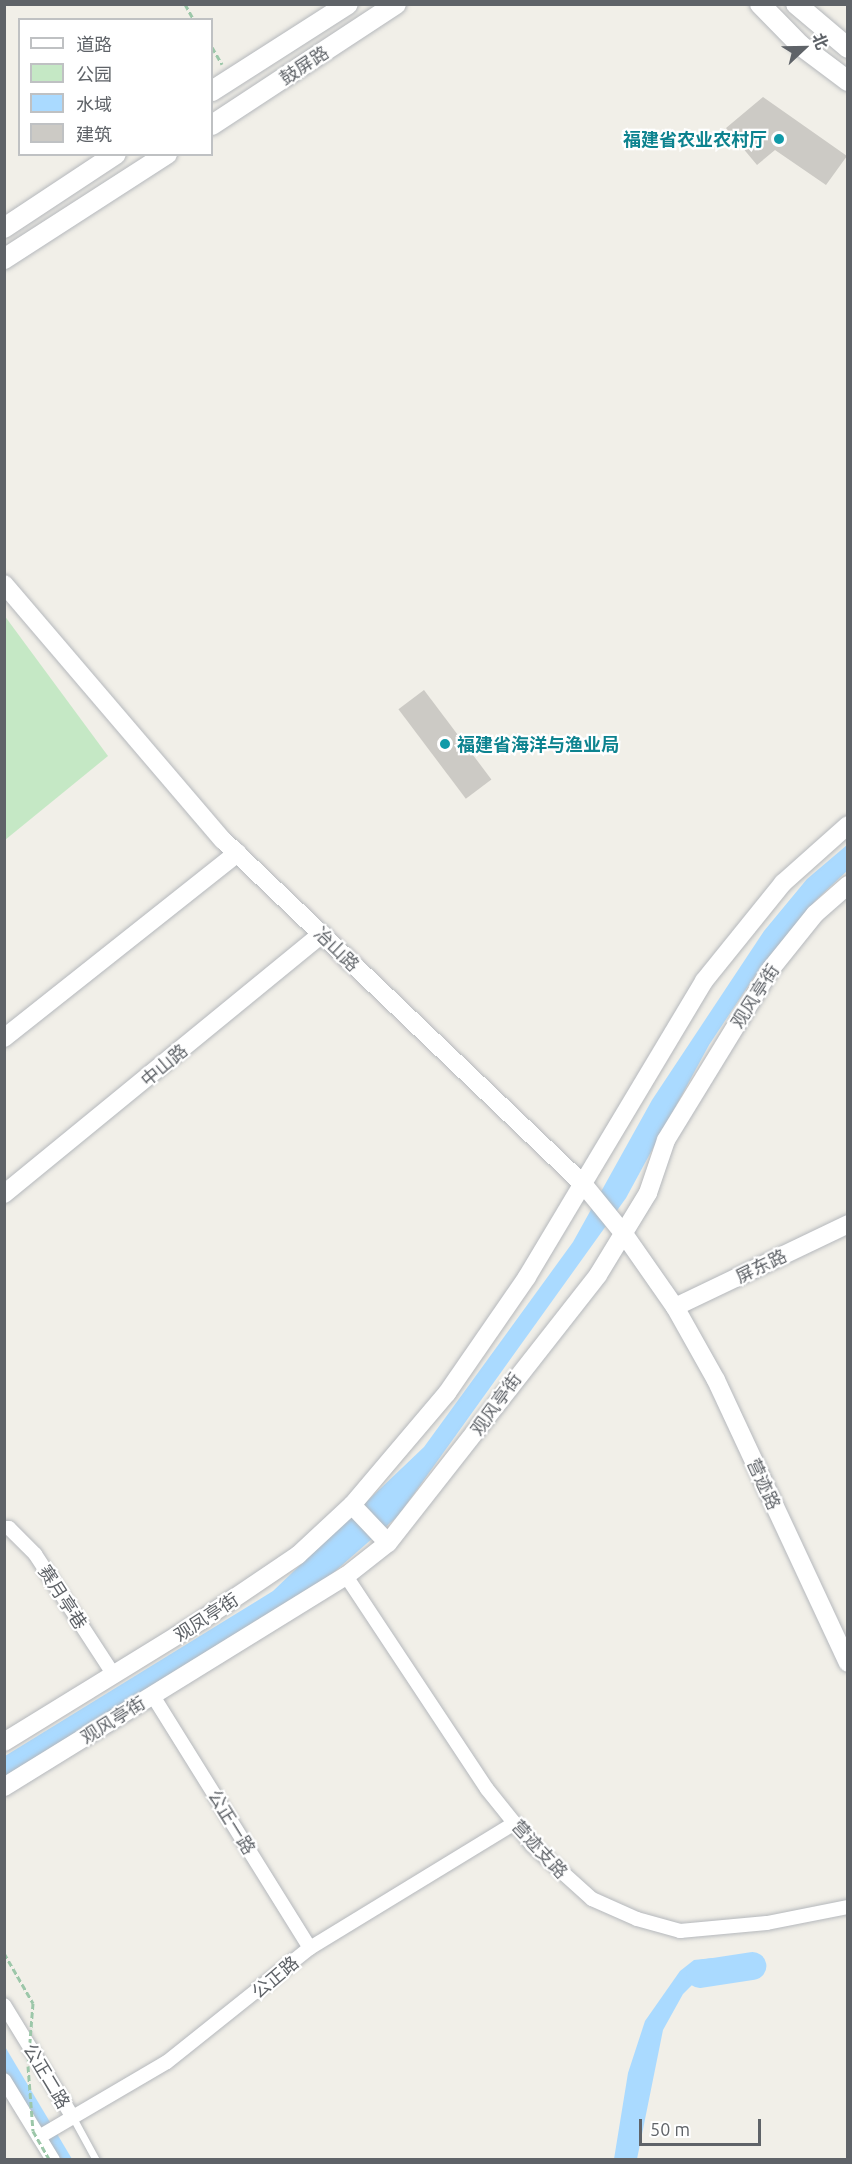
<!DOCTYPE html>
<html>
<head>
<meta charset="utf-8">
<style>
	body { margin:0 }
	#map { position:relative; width:852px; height:2164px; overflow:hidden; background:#f1efe8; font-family:Ubuntu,"Noto Sans SC",sans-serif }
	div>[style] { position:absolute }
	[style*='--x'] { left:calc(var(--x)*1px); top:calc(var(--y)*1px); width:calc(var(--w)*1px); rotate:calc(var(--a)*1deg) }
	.green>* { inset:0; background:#c5e8c5 }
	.water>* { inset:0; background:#aadaff }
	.river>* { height:28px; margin:-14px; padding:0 14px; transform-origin:14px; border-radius:14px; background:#aadaff }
	.building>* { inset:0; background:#cccac5; transform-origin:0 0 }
	.path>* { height:3px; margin-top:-1.5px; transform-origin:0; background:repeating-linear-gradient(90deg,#9cc7a9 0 6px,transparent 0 9px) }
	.roads { filter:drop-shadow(0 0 2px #b5b8bc) drop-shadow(0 0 2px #b5b8bc) }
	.service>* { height:7px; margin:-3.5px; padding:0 3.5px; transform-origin:3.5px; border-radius:3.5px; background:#fff }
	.minor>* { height:14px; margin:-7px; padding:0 7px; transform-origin:7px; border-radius:7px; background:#fff }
	.tertiary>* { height:18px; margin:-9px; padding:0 9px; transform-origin:9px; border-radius:9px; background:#fff }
	.secondary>* { height:20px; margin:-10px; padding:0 10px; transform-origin:10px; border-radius:10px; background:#fff }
	.path-bridge>* { height:3px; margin-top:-1.5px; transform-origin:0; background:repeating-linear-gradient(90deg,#9cc7a9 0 6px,transparent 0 9px) }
	.dots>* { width:16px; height:16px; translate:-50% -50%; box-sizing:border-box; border:3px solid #fff; border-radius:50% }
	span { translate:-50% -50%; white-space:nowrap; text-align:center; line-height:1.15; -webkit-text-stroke:4.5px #fff; paint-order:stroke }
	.street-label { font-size:18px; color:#5f6368 }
	.culture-label { font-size:18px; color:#0d838f; font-weight:700 }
	.right { translate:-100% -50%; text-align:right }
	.left { translate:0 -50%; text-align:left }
	.frame { position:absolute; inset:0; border:6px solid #5f6368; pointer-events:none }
	.legend { position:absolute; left:18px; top:18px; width:195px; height:138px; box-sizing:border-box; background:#fff; border:2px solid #bfc1c3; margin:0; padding:8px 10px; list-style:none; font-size:18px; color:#5f6368 }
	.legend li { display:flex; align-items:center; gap:12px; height:30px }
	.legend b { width:30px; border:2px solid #bfc1c3 }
	.north { position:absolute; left:774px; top:18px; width:60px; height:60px; -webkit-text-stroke:4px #fff; paint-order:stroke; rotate:68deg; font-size:16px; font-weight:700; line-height:24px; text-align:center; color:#5f6368 }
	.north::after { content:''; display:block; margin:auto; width:21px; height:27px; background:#5f6368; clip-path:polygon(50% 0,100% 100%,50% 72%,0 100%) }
	.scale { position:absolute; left:639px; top:2119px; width:122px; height:27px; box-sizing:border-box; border:3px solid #5f6368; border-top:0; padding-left:8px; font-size:18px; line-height:21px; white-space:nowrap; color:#5f6368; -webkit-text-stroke:4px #fff; paint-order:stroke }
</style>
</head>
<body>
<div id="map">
	<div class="green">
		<div style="clip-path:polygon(4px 615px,108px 756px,5px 840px,4px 840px)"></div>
	</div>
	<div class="water">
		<div style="clip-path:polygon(847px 845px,847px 871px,816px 900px,760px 968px,709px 1045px,626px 1198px,398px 1516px,324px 1581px,5px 1778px,5px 1756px,273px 1591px,424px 1447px,573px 1242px,652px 1100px,764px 931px,807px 879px)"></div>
		<div style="clip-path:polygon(713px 1958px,737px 1959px,739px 1979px,707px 1979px,693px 1984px,683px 1994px,663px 2030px,637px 2159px,614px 2159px,628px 2073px,645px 2021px,680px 1971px,694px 1960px)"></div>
		<div style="clip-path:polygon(4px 2045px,72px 2159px,55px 2159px,5px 2073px)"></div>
	</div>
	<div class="river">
		<div style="--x:700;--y:1974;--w:53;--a:-8.7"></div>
	</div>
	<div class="building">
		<div style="clip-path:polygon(763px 97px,847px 156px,826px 185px,775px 150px,757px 165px,726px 128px)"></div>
		<div style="left:424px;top:690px;width:112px;height:32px;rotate:53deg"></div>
	</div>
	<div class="path">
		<div style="--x:185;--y:4;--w:18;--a:61"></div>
		<div style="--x:212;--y:47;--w:20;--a:60"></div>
	</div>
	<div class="roads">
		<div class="service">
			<div style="--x:72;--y:2116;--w:50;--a:61.4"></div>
		</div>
		<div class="minor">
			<div style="--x:4;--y:1528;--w:5;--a:0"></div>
			<div style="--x:9;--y:1528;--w:37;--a:45"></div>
			<div style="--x:35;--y:1554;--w:145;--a:56.9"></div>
			<div style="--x:346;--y:1576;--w:255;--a:56.5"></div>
			<div style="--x:487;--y:1789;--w:72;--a:51.2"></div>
			<div style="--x:532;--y:1845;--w:81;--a:42"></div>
			<div style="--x:592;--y:1899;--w:49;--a:24"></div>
			<div style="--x:637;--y:1919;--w:45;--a:15.6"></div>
			<div style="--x:680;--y:1931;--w:87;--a:-5.3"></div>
			<div style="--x:767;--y:1923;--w:83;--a:-11.2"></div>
			<div style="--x:153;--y:1696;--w:297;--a:58.1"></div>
			<div style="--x:4;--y:2005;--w:130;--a:58.5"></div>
			<div style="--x:4;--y:2080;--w:94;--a:58.5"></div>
			<div style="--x:39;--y:2137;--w:148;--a:-30.4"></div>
			<div style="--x:167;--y:2062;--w:183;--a:-38.6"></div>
			<div style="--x:310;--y:1948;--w:240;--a:-31.4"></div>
		</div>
		<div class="tertiary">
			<div style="--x:4;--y:584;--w:337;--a:49.5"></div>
			<div style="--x:223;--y:840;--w:499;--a:43.7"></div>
			<div style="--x:584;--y:1185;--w:63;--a:50.8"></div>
			<div style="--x:624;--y:1234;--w:89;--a:55.1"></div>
			<div style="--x:675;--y:1307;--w:84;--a:60.7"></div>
			<div style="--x:716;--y:1380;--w:312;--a:65"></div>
			<div style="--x:4;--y:1038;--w:298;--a:-38.4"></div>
			<div style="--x:4;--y:1194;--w:411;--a:-39.3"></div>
			<div style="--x:675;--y:1307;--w:192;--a:-25.6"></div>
			<div style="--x:352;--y:1505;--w:52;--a:46.5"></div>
			<div style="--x:4;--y:1742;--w:233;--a:-31.6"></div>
			<div style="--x:202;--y:1620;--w:116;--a:-34.1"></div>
			<div style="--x:298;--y:1555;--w:74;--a:-42.8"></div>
			<div style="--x:352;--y:1505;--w:147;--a:-49.7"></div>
			<div style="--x:447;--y:1393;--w:141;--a:-55.4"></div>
			<div style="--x:527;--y:1277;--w:345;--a:-59.1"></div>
			<div style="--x:704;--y:981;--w:126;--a:-51.1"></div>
			<div style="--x:783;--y:883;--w:87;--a:-41.7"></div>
			<div style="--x:4;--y:1787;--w:402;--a:-31.7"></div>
			<div style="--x:346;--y:1576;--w:53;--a:-38.2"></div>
			<div style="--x:388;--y:1543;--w:340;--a:-51.9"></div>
			<div style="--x:598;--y:1275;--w:96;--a:-58.6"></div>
			<div style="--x:648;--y:1193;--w:56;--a:-71.2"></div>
			<div style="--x:666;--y:1140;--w:199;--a:-58.5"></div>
			<div style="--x:770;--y:970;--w:72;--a:-51.2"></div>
			<div style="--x:815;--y:914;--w:44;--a:-41.3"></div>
		</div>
		<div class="secondary">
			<div style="--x:760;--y:4;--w:57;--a:45.7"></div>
			<div style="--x:800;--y:45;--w:60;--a:36.9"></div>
			<div style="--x:796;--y:4;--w:68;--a:40.2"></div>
			<div style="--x:212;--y:91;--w:161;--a:-32.6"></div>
			<div style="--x:212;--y:125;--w:220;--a:-33.3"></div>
			<div style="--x:4;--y:228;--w:134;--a:-33.5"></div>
			<div style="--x:4;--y:259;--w:194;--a:-32.8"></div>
		</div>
	</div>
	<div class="path-bridge">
		<div style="--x:4;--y:1953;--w:58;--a:59.9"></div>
		<div style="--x:33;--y:2003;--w:63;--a:94.5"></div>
		<div style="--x:28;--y:2066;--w:65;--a:85.6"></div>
		<div style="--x:33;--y:2131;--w:34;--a:60"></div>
	</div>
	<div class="dots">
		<div style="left:779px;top:139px;background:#0f9aa8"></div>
		<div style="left:445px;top:744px;background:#0f9aa8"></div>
	</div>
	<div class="street-label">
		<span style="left:304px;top:65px;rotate:-33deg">鼓屏路</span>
		<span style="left:337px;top:949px;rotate:44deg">冶山路</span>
		<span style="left:755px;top:996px;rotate:-57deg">观风亭街</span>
		<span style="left:164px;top:1065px;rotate:-40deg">中山路</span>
		<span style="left:761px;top:1266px;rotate:-26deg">屏东路</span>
		<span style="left:496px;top:1404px;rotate:-54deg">观风亭街</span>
		<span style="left:764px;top:1484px;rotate:65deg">营迹路</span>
		<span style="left:63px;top:1597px;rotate:57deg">赛月亭巷</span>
		<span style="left:206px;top:1617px;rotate:-33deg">观凤亭街</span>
		<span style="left:113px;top:1720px;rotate:-32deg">观风亭街</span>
		<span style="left:232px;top:1822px;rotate:58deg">公正一路</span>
		<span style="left:540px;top:1849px;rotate:47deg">营迹支路</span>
		<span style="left:275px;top:1977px;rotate:-40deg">公正路</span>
		<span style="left:47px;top:2076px;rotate:59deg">公正二路</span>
	</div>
	<div class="culture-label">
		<span class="right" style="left:767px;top:139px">福建省农业农村厅</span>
		<span class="left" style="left:457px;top:744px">福建省海洋与渔业局</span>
	</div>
	<div class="frame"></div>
	<ul class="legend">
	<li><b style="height:8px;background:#fff"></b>道路</li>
	<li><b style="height:16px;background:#c5e8c5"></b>公园</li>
	<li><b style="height:16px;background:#aadaff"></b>水域</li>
	<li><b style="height:16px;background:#cccac5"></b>建筑</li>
	</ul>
	<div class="north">北</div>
	<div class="scale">50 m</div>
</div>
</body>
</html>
